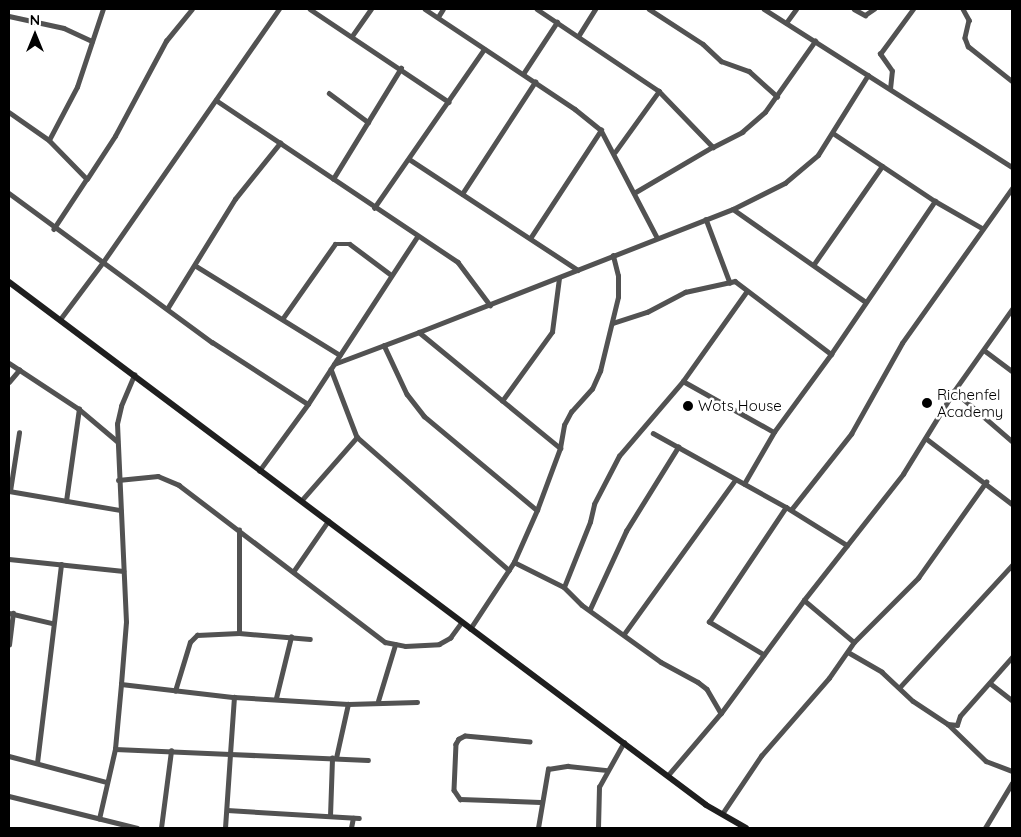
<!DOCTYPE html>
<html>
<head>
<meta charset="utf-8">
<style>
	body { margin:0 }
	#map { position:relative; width:1021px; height:837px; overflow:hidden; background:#fff; font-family:Quicksand,sans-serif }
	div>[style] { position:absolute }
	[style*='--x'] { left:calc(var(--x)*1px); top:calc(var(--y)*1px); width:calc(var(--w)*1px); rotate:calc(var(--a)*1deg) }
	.street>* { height:4.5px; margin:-2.25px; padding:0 2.25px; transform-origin:2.25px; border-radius:2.25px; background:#525252 }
	.secondary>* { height:6px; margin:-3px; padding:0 3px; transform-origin:3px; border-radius:3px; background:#1f1f1f }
	.dots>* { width:14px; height:14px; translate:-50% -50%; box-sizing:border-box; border:2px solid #fff; border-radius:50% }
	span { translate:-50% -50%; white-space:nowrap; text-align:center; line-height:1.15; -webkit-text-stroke:5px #fff; paint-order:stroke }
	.poi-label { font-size:15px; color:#000 }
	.left { translate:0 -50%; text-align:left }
	.frame { position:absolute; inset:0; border:10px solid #000; pointer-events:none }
	.north { position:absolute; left:10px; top:10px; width:50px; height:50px; -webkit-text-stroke:4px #fff; paint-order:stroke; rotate:0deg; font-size:14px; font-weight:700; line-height:20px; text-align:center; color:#000 }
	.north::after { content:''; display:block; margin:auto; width:18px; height:22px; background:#000; clip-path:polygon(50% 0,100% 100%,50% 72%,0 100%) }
</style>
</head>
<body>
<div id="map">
	<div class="street">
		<div style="--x:310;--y:9;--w:167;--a:33.8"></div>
		<div style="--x:425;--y:9;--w:180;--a:33.7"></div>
		<div style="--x:575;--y:109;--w:33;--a:39"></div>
		<div style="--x:601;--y:130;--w:121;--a:62.4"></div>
		<div style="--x:537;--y:9;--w:147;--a:33.9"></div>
		<div style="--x:659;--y:91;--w:78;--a:46"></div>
		<div style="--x:713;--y:147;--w:91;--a:149.5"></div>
		<div style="--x:649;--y:9;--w:64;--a:32.9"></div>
		<div style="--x:703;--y:44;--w:25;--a:43"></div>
		<div style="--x:721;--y:61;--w:30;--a:20"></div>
		<div style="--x:749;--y:71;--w:38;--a:42"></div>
		<div style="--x:764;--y:9;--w:294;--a:32.5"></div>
		<div style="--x:854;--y:9;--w:13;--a:29"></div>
		<div style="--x:865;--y:15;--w:11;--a:-34"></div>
		<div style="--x:963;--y:9;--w:13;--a:61"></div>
		<div style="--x:969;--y:20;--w:18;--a:103"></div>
		<div style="--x:965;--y:38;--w:9;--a:69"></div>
		<div style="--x:968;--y:46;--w:56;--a:38.5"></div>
		<div style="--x:9;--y:16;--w:56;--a:12.3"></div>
		<div style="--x:64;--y:28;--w:31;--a:25"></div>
		<div style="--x:438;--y:17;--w:9;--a:-58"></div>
		<div style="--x:786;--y:23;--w:17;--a:-54"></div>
		<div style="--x:579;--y:35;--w:31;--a:-58"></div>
		<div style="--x:352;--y:36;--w:33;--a:-55"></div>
		<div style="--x:523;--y:74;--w:62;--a:-56.8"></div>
		<div style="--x:890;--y:89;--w:18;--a:-84"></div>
		<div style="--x:892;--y:71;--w:21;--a:-125"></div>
		<div style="--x:880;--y:54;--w:56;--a:-53.7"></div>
		<div style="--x:329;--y:93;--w:49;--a:36.6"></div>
		<div style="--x:216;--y:100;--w:291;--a:33.8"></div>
		<div style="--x:458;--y:262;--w:54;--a:53.3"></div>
		<div style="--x:9;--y:112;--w:49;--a:35"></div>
		<div style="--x:49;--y:140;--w:54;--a:45.7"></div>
		<div style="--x:87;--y:179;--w:60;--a:123.4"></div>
		<div style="--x:833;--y:133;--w:123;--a:33.7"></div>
		<div style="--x:935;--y:201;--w:54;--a:29.9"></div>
		<div style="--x:49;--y:140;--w:60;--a:-62.2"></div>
		<div style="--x:77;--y:87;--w:82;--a:-71.6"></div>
		<div style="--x:713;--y:147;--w:33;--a:-27"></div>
		<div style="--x:742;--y:132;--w:30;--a:-41"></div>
		<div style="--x:765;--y:112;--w:87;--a:-54.8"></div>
		<div style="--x:615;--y:152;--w:75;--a:-54.2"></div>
		<div style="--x:409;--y:159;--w:202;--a:33.3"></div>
		<div style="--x:87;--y:179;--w:51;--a:-56.9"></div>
		<div style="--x:115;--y:136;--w:108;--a:-61.8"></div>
		<div style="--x:166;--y:41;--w:41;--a:-50.9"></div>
		<div style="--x:333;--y:179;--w:130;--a:-58.5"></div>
		<div style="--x:9;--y:193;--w:252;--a:36.3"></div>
		<div style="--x:212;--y:342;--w:114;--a:32.9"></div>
		<div style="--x:462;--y:194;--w:134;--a:-56.9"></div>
		<div style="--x:374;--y:208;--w:193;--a:-55.3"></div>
		<div style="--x:733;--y:209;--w:162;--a:35"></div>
		<div style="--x:706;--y:219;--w:68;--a:69.4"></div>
		<div style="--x:531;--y:237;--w:128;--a:-56.8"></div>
		<div style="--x:814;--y:264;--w:119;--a:-55.2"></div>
		<div style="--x:196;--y:266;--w:169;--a:31.7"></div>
		<div style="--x:167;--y:309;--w:129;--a:-58.3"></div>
		<div style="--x:235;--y:199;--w:72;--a:-51.2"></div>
		<div style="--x:61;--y:318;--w:70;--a:-53.1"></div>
		<div style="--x:103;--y:262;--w:308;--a:-55.2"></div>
		<div style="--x:283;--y:318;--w:90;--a:-54.9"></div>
		<div style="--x:335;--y:244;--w:15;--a:0"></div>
		<div style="--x:350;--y:244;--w:50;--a:36.9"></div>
		<div style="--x:613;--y:323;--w:36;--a:-18"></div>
		<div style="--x:647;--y:312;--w:43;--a:-27.8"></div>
		<div style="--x:685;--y:292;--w:51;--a:-12.4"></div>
		<div style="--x:735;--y:281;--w:121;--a:37.2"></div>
		<div style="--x:419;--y:332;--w:337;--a:-21.4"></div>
		<div style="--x:733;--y:209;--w:58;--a:-26.6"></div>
		<div style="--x:785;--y:183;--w:43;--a:-40.3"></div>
		<div style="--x:818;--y:155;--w:94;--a:-58"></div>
		<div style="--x:384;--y:345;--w:54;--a:64.9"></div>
		<div style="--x:407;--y:394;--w:28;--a:52"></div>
		<div style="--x:424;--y:416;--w:147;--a:39.8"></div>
		<div style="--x:984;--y:350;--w:35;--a:37"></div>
		<div style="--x:9;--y:363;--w:84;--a:33.3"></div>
		<div style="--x:79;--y:409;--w:50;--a:40.1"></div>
		<div style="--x:334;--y:364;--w:91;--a:-20.6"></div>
		<div style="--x:419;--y:332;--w:183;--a:39.4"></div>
		<div style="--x:331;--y:369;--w:73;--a:69.1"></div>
		<div style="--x:357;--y:437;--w:202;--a:41.2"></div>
		<div style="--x:683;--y:381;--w:104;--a:29.3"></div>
		<div style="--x:9;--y:382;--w:16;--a:-50"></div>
		<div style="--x:954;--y:391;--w:77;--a:40.8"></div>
		<div style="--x:502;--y:401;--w:85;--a:-54.1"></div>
		<div style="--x:552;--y:332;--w:54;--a:-82.6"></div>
		<div style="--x:653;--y:433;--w:152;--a:29.1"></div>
		<div style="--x:786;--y:507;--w:72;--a:31.9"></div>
		<div style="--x:927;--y:439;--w:107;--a:37.4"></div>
		<div style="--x:259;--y:471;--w:83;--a:-53.8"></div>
		<div style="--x:308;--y:404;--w:199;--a:-56.9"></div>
		<div style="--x:118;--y:480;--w:40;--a:-5.7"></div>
		<div style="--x:158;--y:476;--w:23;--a:23"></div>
		<div style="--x:179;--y:485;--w:259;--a:37.3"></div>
		<div style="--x:385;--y:642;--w:20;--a:11"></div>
		<div style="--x:405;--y:646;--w:34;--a:-3"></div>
		<div style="--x:439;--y:644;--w:13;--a:-29"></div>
		<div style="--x:450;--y:638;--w:19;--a:-54"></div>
		<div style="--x:744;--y:484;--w:60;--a:-60"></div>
		<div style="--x:774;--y:432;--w:97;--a:-53.8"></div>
		<div style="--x:831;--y:354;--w:185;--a:-55.8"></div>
		<div style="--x:9;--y:491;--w:113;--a:9.7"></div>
		<div style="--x:10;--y:491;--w:59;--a:-81.2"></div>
		<div style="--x:66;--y:501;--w:93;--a:-82"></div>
		<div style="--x:301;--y:501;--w:85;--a:-48.8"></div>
		<div style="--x:791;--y:510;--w:97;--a:-51.7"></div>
		<div style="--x:851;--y:434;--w:104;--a:-60.7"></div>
		<div style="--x:902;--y:343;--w:190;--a:-54.6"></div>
		<div style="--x:9;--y:559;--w:115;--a:6"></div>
		<div style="--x:514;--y:562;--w:56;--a:26.6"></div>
		<div style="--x:564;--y:587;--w:25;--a:45"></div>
		<div style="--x:582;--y:605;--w:97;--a:35.8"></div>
		<div style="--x:661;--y:662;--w:42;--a:28.4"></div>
		<div style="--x:698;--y:682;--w:11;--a:38"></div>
		<div style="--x:707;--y:689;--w:28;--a:60"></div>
		<div style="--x:293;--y:572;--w:62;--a:-55.5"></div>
		<div style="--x:564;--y:587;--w:70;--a:-68.2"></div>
		<div style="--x:590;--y:522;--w:18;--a:-77"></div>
		<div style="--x:594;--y:504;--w:54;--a:-62.5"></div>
		<div style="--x:619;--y:456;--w:99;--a:-49.5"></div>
		<div style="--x:683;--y:381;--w:110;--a:-54.6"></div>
		<div style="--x:804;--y:600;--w:65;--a:40"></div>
		<div style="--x:590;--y:609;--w:86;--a:-65.2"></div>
		<div style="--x:626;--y:531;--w:99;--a:-58.2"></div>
		<div style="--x:9;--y:613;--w:44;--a:13.1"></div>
		<div style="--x:470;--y:629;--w:80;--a:-56.7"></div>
		<div style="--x:514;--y:562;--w:57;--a:-66.1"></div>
		<div style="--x:537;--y:510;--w:66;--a:-69.6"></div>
		<div style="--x:560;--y:448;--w:23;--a:-80"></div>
		<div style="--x:564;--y:425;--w:15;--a:-62"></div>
		<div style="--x:571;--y:412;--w:31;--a:-48"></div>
		<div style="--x:592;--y:389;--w:20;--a:-66"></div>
		<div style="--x:600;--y:371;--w:76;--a:-76.3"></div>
		<div style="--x:618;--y:297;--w:21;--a:-90"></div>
		<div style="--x:618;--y:276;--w:21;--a:-104"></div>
		<div style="--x:239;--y:633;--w:103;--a:-90"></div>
		<div style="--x:624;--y:634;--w:190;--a:-54.2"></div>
		<div style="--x:9;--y:645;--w:32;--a:-83"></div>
		<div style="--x:848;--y:652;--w:39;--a:30"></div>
		<div style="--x:882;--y:672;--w:42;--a:43.1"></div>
		<div style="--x:913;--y:701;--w:42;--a:33.3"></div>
		<div style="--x:948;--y:724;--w:9;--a:6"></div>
		<div style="--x:957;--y:725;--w:9;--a:-72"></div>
		<div style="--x:960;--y:716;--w:79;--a:-48.6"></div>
		<div style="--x:764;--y:655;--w:64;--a:-149"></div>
		<div style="--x:709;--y:622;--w:138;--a:-56.2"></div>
		<div style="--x:990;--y:683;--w:28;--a:38"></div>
		<div style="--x:121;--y:684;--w:62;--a:-85.4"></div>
		<div style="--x:126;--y:622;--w:198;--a:-92.6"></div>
		<div style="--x:117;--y:424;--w:18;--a:-77"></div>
		<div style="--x:121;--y:406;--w:34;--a:-67"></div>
		<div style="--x:899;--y:688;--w:167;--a:-47.4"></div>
		<div style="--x:175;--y:691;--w:51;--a:-73"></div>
		<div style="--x:190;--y:642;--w:10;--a:-45"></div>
		<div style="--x:197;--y:635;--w:42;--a:-2.7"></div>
		<div style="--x:239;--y:633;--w:71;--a:4.8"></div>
		<div style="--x:276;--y:698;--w:63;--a:-76.2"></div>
		<div style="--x:378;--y:701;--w:59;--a:-73.1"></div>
		<div style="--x:948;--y:724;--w:53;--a:44.2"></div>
		<div style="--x:986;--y:761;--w:28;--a:21"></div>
		<div style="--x:530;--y:742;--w:65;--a:-174.7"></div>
		<div style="--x:465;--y:736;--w:7;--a:153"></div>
		<div style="--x:459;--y:739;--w:6;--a:121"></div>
		<div style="--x:456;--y:744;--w:46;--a:92.5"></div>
		<div style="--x:454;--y:790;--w:11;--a:56"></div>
		<div style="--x:460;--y:799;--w:80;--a:2.1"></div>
		<div style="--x:115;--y:749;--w:65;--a:-84.7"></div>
		<div style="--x:121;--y:684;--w:114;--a:6.6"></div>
		<div style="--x:234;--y:697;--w:114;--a:3.5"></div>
		<div style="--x:348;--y:704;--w:69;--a:-1.7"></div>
		<div style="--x:9;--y:756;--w:101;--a:14.9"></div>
		<div style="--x:336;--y:758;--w:55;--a:-77.5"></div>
		<div style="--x:37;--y:763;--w:200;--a:-83.1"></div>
		<div style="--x:669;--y:774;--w:80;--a:-49.6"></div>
		<div style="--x:721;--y:713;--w:140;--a:-53.7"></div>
		<div style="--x:804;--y:600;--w:160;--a:-51.8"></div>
		<div style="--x:903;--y:474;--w:97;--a:-58.4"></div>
		<div style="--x:954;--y:391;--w:100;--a:-54.7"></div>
		<div style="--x:9;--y:796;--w:132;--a:14"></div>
		<div style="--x:227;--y:810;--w:132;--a:3.5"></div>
		<div style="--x:722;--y:814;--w:70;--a:-56.1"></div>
		<div style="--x:761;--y:756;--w:103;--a:-48.9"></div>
		<div style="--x:829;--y:678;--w:44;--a:-55.2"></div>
		<div style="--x:854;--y:642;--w:91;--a:-45"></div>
		<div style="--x:918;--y:578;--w:118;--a:-54.7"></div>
		<div style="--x:330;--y:816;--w:58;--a:-88"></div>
		<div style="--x:99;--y:819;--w:72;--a:-77.1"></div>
		<div style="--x:115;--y:749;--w:115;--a:2.5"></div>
		<div style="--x:230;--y:754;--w:57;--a:-86"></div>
		<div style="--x:161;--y:828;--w:78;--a:-82.6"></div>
		<div style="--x:225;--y:828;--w:74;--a:-86.1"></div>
		<div style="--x:230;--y:754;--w:138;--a:2.5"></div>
		<div style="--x:351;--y:828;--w:10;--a:-79"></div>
		<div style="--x:538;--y:828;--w:60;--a:-80.4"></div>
		<div style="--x:548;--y:769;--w:20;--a:-9"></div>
		<div style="--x:568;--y:766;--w:39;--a:6"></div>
		<div style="--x:598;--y:828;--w:41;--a:-88.6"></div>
		<div style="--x:599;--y:787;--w:51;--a:-60.9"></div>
		<div style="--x:985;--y:828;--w:52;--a:-59"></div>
	</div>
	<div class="secondary">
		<div style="--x:9;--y:282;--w:871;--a:36.88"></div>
		<div style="--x:706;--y:805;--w:46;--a:29.9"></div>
	</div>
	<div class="dots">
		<div style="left:927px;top:403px;background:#000"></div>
		<div style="left:688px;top:406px;background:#000"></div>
	</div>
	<div class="poi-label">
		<span class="left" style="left:937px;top:403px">Richenfel<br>Academy</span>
		<span class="left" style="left:698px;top:406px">Wots House</span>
	</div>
	<div class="frame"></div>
	<div class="north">N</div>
</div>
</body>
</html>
